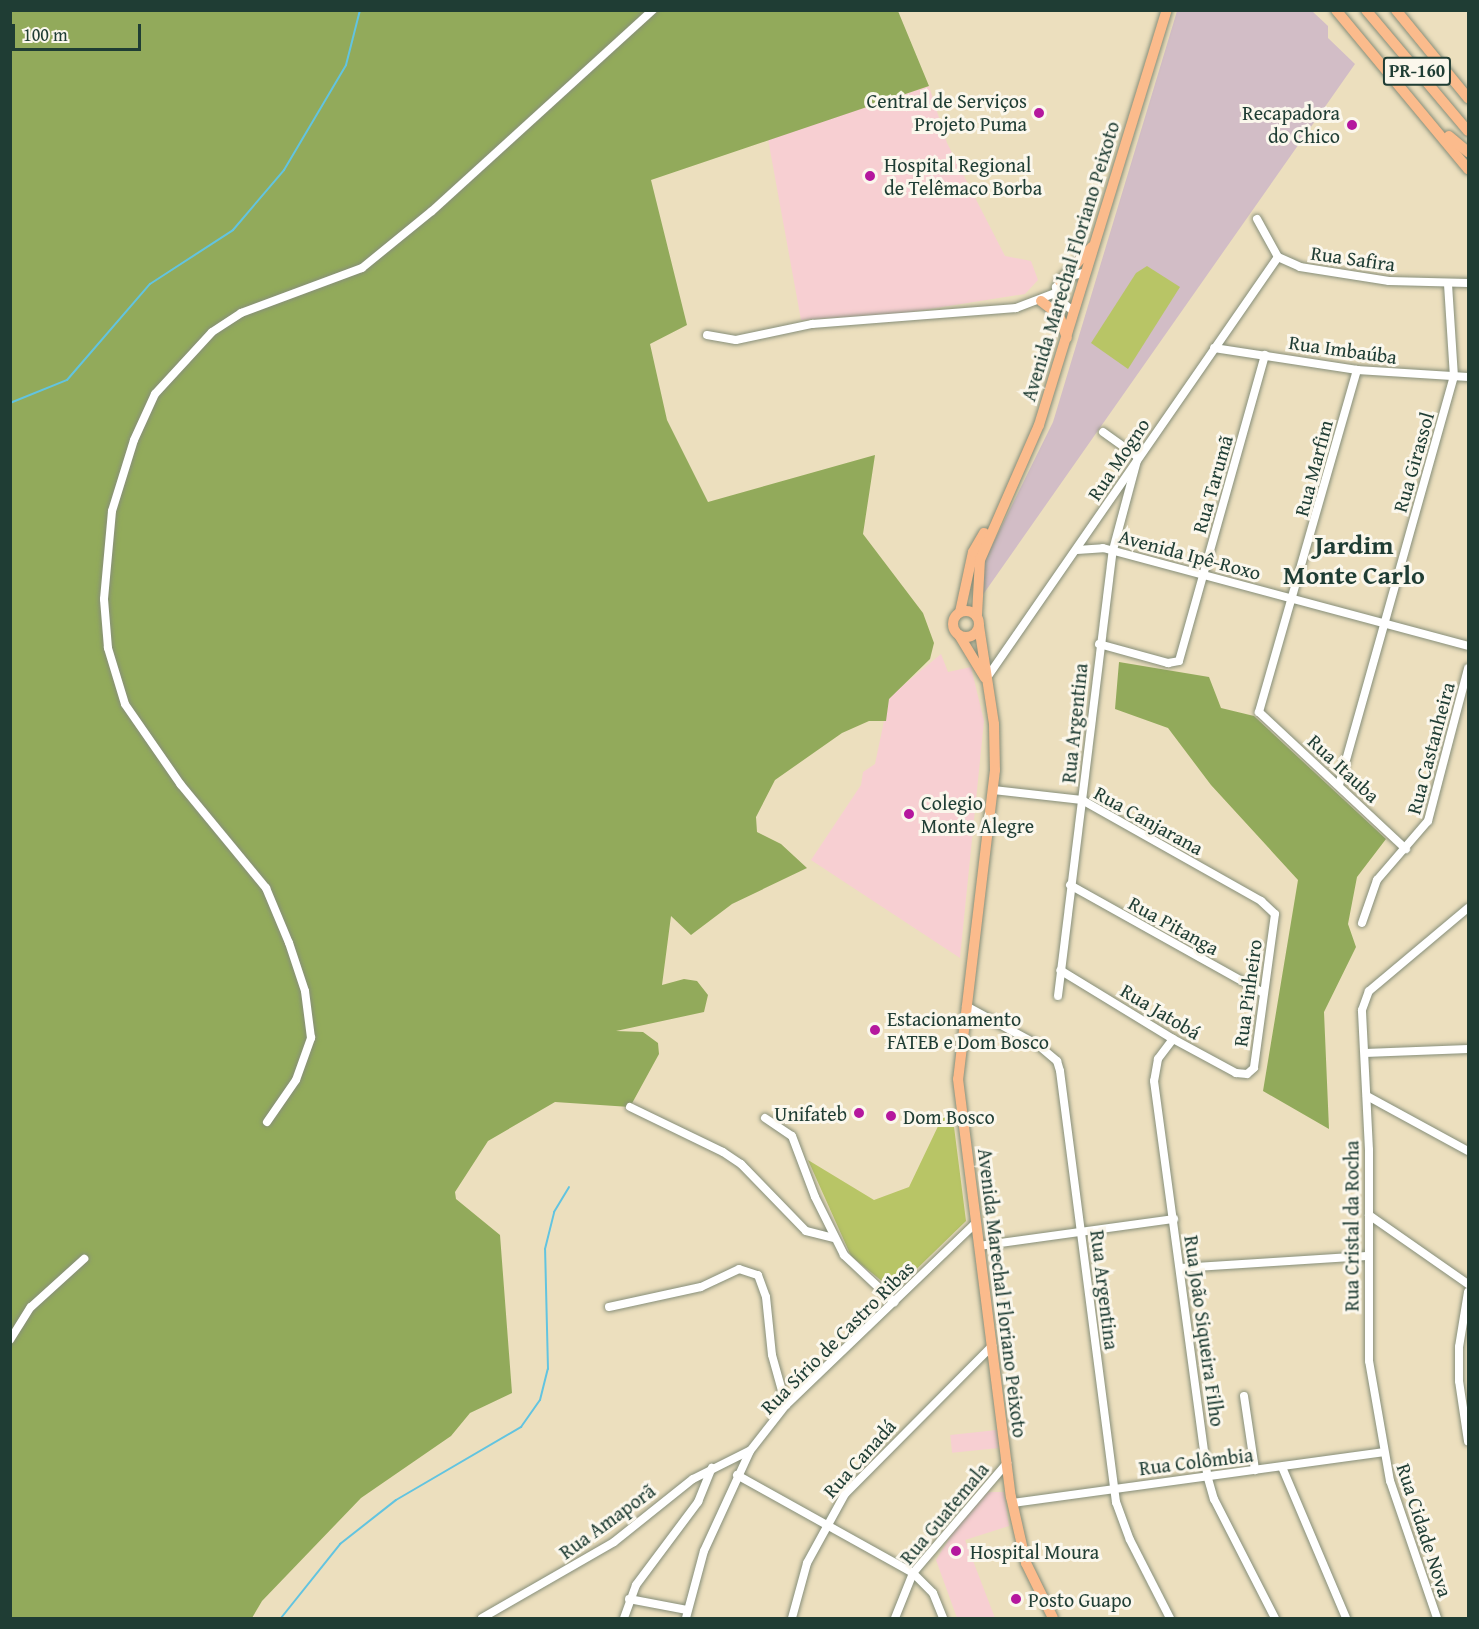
<!DOCTYPE html>
<html>
<head>
<meta charset="utf-8">
<style>
	body { margin:0 }
	#map { position:relative; width:1479px; height:1629px; overflow:hidden; background:#ecdfbe; font-family:"Gentium Book Plus",serif }
	div>[style] { position:absolute }
	[style*='--x'] { left:calc(var(--x)*1px); top:calc(var(--y)*1px); width:calc(var(--w)*1px); rotate:calc(var(--a)*1deg) }
	.built>* { inset:0; background:#f7cfd2; transform-origin:0 0 }
	.industrial>* { inset:0; background:#d2bdc6 }
	.green>* { inset:0; background:#b8c566 }
	.forest>* { inset:0; background:#92aa5b }
	.stream>* { height:2px; margin:-1px; padding:0 1px; transform-origin:1px; border-radius:1px; background:#62c4e0 }
	.roads { filter:drop-shadow(0 0 2px #868e79) drop-shadow(0 0 2px #868e79) }
	.minor>* { height:8px; margin:-4px; padding:0 4px; transform-origin:4px; border-radius:4px; background:#fff }
	.major>* { height:10px; margin:-5px; padding:0 5px; transform-origin:5px; border-radius:5px; background:#fbbb8c }
	.major>.ring { margin:-5px; padding:0; box-sizing:content-box; background:none; border:10px solid #fbbb8c; border-radius:50% }
	.dots>* { width:16px; height:16px; translate:-50% -50%; box-sizing:border-box; border:3px solid #fbf7ec; border-radius:50% }
	span { translate:-50% -50%; white-space:nowrap; text-align:center; line-height:1.15; -webkit-text-stroke:6px #fbf7ec; paint-order:stroke }
	.shield-label span { padding:2px 4px; background:#fbf7ec; border:2px solid; border-radius:4px; -webkit-text-stroke-width:0 }
	.shield-label { font-size:18px; color:#1f3d34; font-weight:700 }
	.poi-label { font-size:20px; color:#1f3d34 }
	.right { translate:-100% -50%; text-align:right }
	.left { translate:0 -50%; text-align:left }
	.street-label { font-size:20px; color:#1f3d34 }
	.district-label { font-size:26px; color:#1f3d34; font-weight:700 }
	.frame { position:absolute; inset:0; border:12px solid #1f3d34; pointer-events:none }
	.scale { position:absolute; left:12px; top:24px; width:129px; height:27px; box-sizing:border-box; border:3px solid #1f3d34; border-top:0; padding-left:8px; font-size:18px; line-height:21px; white-space:nowrap; color:#1f3d34; -webkit-text-stroke:4px #fbf7ec; paint-order:stroke }
</style>
</head>
<body>
<div id="map">
	<div class="built">
		<div style="clip-path:polygon(929px 86px,947px 143px,1005px 256px,1031px 261px,1038px 280px,1025px 294px,904px 313px,801px 320px,768px 139px)"></div>
		<div style="clip-path:polygon(941px 654px,948px 672px,971px 667px,984px 721px,960px 958px,811px 860px,861px 785px,863px 772px,875px 764px,889px 697px)"></div>
		<div style="left:997px;top:1430px;width:18px;height:47px;rotate:84deg"></div>
		<div style="clip-path:polygon(988px 1492px,1004px 1492px,1009px 1526px,965px 1540px,995px 1618px,957px 1618px,936px 1560px,957px 1526px)"></div>
	</div>
	<div class="industrial">
		<div style="clip-path:polygon(1177px 11px,1312px 11px,1328px 26px,1328px 38px,1355px 64px,982px 596px,983px 564px,1053px 422px)"></div>
	</div>
	<div class="green">
		<div style="clip-path:polygon(1147px 266px,1180px 287px,1128px 369px,1091px 343px,1136px 273px)"></div>
		<div style="clip-path:polygon(952px 1111px,966px 1221px,894px 1291px,851px 1256px,808px 1160px,874px 1200px,909px 1187px,941px 1120px)"></div>
	</div>
	<div class="forest">
		<div style="clip-path:polygon(11px 11px,898px 11px,929px 86px,651px 180px,687px 325px,650px 344px,667px 420px,708px 502px,875px 455px,863px 534px,923px 613px,934px 643px,930px 659px,889px 699px,886px 721px,869px 721px,842px 733px,775px 780px,756px 817px,757px 832px,781px 844px,807px 868px,732px 904px,691px 935px,671px 916px,662px 985px,684px 979px,697px 981px,708px 995px,704px 1012px,616px 1031px,643px 1032px,658px 1043px,659px 1054px,630px 1107px,555px 1102px,488px 1141px,455px 1192px,456px 1199px,500px 1235px,512px 1393px,470px 1413px,451px 1436px,361px 1498px,262px 1601px,252px 1618px,11px 1618px)"></div>
		<div style="clip-path:polygon(1119px 662px,1209px 677px,1221px 708px,1254px 716px,1386px 839px,1357px 877px,1348px 924px,1356px 947px,1324px 1012px,1329px 1129px,1263px 1091px,1298px 880px,1211px 785px,1168px 728px,1115px 709px)"></div>
	</div>
	<div class="stream">
		<div style="--x:10;--y:403;--w:61;--a:-22"></div>
		<div style="--x:67;--y:380;--w:127;--a:-49.2"></div>
		<div style="--x:150;--y:284;--w:99;--a:-33"></div>
		<div style="--x:233;--y:230;--w:79;--a:-49.6"></div>
		<div style="--x:284;--y:170;--w:122;--a:-59.4"></div>
		<div style="--x:346;--y:65;--w:57;--a:-75.7"></div>
		<div style="--x:281;--y:1618;--w:95;--a:-51.4"></div>
		<div style="--x:340;--y:1544;--w:71;--a:-38.2"></div>
		<div style="--x:396;--y:1500;--w:145;--a:-30.3"></div>
		<div style="--x:521;--y:1427;--w:33;--a:-55"></div>
		<div style="--x:540;--y:1400;--w:32;--a:-76"></div>
		<div style="--x:548;--y:1369;--w:120;--a:-91.4"></div>
		<div style="--x:545;--y:1249;--w:38;--a:-76"></div>
		<div style="--x:554;--y:1212;--w:29;--a:-59"></div>
	</div>
	<div class="roads">
		<div class="minor">
			<div style="--x:1257;--y:219;--w:43;--a:61.1"></div>
			<div style="--x:1278;--y:257;--w:24;--a:24"></div>
			<div style="--x:1300;--y:267;--w:90;--a:8.9"></div>
			<div style="--x:1389;--y:281;--w:79;--a:1.5"></div>
			<div style="--x:1073;--y:311;--w:21;--a:-141"></div>
			<div style="--x:1057;--y:298;--w:11;--a:-95"></div>
			<div style="--x:1056;--y:287;--w:14;--a:-45"></div>
			<div style="--x:1066;--y:277;--w:18;--a:-13"></div>
			<div style="--x:707;--y:335;--w:29;--a:10"></div>
			<div style="--x:736;--y:340;--w:78;--a:-11.9"></div>
			<div style="--x:812;--y:324;--w:205;--a:-4.5"></div>
			<div style="--x:1016;--y:308;--w:42;--a:-21"></div>
			<div style="--x:1214;--y:348;--w:145;--a:8.7"></div>
			<div style="--x:1357;--y:370;--w:111;--a:3.6"></div>
			<div style="--x:1357;--y:370;--w:356;--a:106"></div>
			<div style="--x:1259;--y:712;--w:201;--a:43"></div>
			<div style="--x:1103;--y:432;--w:43;--a:35.5"></div>
			<div style="--x:1077;--y:550;--w:26;--a:-4"></div>
			<div style="--x:1103;--y:548;--w:378;--a:15"></div>
			<div style="--x:1099;--y:644;--w:72;--a:15.4"></div>
			<div style="--x:1168;--y:663;--w:11;--a:-10"></div>
			<div style="--x:1179;--y:661;--w:318;--a:-74.3"></div>
			<div style="--x:986;--y:679;--w:513;--a:-55.32"></div>
			<div style="--x:1339;--y:785;--w:424;--a:-74.3"></div>
			<div style="--x:1454;--y:377;--w:93;--a:-93.7"></div>
			<div style="--x:993;--y:790;--w:90;--a:6.4"></div>
			<div style="--x:1082;--y:800;--w:206;--a:29.4"></div>
			<div style="--x:1261;--y:901;--w:19;--a:43"></div>
			<div style="--x:1275;--y:914;--w:155;--a:97.8"></div>
			<div style="--x:1254;--y:1068;--w:9;--a:139"></div>
			<div style="--x:1247;--y:1074;--w:11;--a:-175"></div>
			<div style="--x:1236;--y:1073;--w:72;--a:-151.6"></div>
			<div style="--x:1173;--y:1039;--w:132;--a:-148.6"></div>
			<div style="--x:1070;--y:885;--w:221;--a:29.2"></div>
			<div style="--x:1362;--y:923;--w:46;--a:-70.8"></div>
			<div style="--x:1377;--y:880;--w:78;--a:-49.2"></div>
			<div style="--x:1428;--y:821;--w:158;--a:-75.3"></div>
			<div style="--x:1058;--y:996;--w:449;--a:-83"></div>
			<div style="--x:1113;--y:550;--w:96;--a:-75"></div>
			<div style="--x:966;--y:1006;--w:82;--a:28.4"></div>
			<div style="--x:1038;--y:1045;--w:25;--a:40"></div>
			<div style="--x:1057;--y:1061;--w:10;--a:73"></div>
			<div style="--x:1060;--y:1071;--w:435;--a:82.6"></div>
			<div style="--x:1116;--y:1502;--w:40;--a:69.8"></div>
			<div style="--x:1130;--y:1540;--w:88;--a:62.9"></div>
			<div style="--x:1173;--y:1039;--w:25;--a:127"></div>
			<div style="--x:1158;--y:1059;--w:22;--a:100"></div>
			<div style="--x:1154;--y:1081;--w:398;--a:82.3"></div>
			<div style="--x:1207;--y:1475;--w:25;--a:74"></div>
			<div style="--x:1214;--y:1499;--w:134;--a:62.9"></div>
			<div style="--x:1365;--y:1053;--w:103;--a:-2.2"></div>
			<div style="--x:1367;--y:1096;--w:115;--a:28.6"></div>
			<div style="--x:630;--y:1107;--w:103;--a:25.8"></div>
			<div style="--x:723;--y:1152;--w:22;--a:34"></div>
			<div style="--x:741;--y:1164;--w:93;--a:45.9"></div>
			<div style="--x:806;--y:1231;--w:29;--a:14"></div>
			<div style="--x:765;--y:1118;--w:32;--a:34"></div>
			<div style="--x:792;--y:1136;--w:65;--a:69.3"></div>
			<div style="--x:815;--y:1197;--w:65;--a:63.4"></div>
			<div style="--x:844;--y:1255;--w:69;--a:43.2"></div>
			<div style="--x:267;--y:1122;--w:51;--a:-55.4"></div>
			<div style="--x:296;--y:1080;--w:45;--a:-70.3"></div>
			<div style="--x:311;--y:1038;--w:47;--a:-97.3"></div>
			<div style="--x:305;--y:991;--w:51;--a:-108.4"></div>
			<div style="--x:289;--y:943;--w:60;--a:-112.7"></div>
			<div style="--x:266;--y:888;--w:134;--a:-129.5"></div>
			<div style="--x:181;--y:785;--w:98;--a:-124.7"></div>
			<div style="--x:125;--y:704;--w:59;--a:-106.9"></div>
			<div style="--x:108;--y:648;--w:49;--a:-94.7"></div>
			<div style="--x:104;--y:599;--w:88;--a:-84.8"></div>
			<div style="--x:112;--y:511;--w:74;--a:-72.8"></div>
			<div style="--x:134;--y:440;--w:51;--a:-65.5"></div>
			<div style="--x:155;--y:394;--w:84;--a:-47.4"></div>
			<div style="--x:212;--y:332;--w:35;--a:-33"></div>
			<div style="--x:241;--y:313;--w:129;--a:-20.4"></div>
			<div style="--x:362;--y:268;--w:90;--a:-39.2"></div>
			<div style="--x:432;--y:211;--w:299;--a:-42.3"></div>
			<div style="--x:1369;--y:1215;--w:121;--a:34.9"></div>
			<div style="--x:979;--y:1246;--w:197;--a:-7.9"></div>
			<div style="--x:1180;--y:1268;--w:187;--a:-3.7"></div>
			<div style="--x:1468;--y:1292;--w:56;--a:99.3"></div>
			<div style="--x:1459;--y:1347;--w:34;--a:90"></div>
			<div style="--x:1459;--y:1381;--w:61;--a:81.5"></div>
			<div style="--x:609;--y:1307;--w:94;--a:-12.3"></div>
			<div style="--x:701;--y:1287;--w:42;--a:-25.3"></div>
			<div style="--x:739;--y:1269;--w:20;--a:18"></div>
			<div style="--x:758;--y:1275;--w:23;--a:70"></div>
			<div style="--x:766;--y:1297;--w:58;--a:84.1"></div>
			<div style="--x:772;--y:1355;--w:52;--a:74.4"></div>
			<div style="--x:10;--y:1340;--w:39;--a:-58"></div>
			<div style="--x:31;--y:1307;--w:72;--a:-42.2"></div>
			<div style="--x:1244;--y:1396;--w:75;--a:81.5"></div>
			<div style="--x:1282;--y:1467;--w:164;--a:67"></div>
			<div style="--x:737;--y:1475;--w:201;--a:29.1"></div>
			<div style="--x:913;--y:1573;--w:28;--a:45"></div>
			<div style="--x:933;--y:1593;--w:27;--a:68"></div>
			<div style="--x:1013;--y:1503;--w:373;--a:-7.8"></div>
			<div style="--x:629;--y:1599;--w:59;--a:10.7"></div>
			<div style="--x:482;--y:1618;--w:152;--a:-29.9"></div>
			<div style="--x:614;--y:1542;--w:101;--a:-38.6"></div>
			<div style="--x:693;--y:1479;--w:63;--a:-26.6"></div>
			<div style="--x:624;--y:1618;--w:35;--a:-70"></div>
			<div style="--x:636;--y:1585;--w:104;--a:-53.2"></div>
			<div style="--x:698;--y:1502;--w:37;--a:-68"></div>
			<div style="--x:686;--y:1618;--w:69;--a:-75"></div>
			<div style="--x:704;--y:1551;--w:110;--a:-65.3"></div>
			<div style="--x:750;--y:1451;--w:58;--a:-52"></div>
			<div style="--x:786;--y:1405;--w:263;--a:-43.8"></div>
			<div style="--x:792;--y:1618;--w:57;--a:-74.7"></div>
			<div style="--x:807;--y:1563;--w:79;--a:-61.2"></div>
			<div style="--x:845;--y:1494;--w:209;--a:-45.2"></div>
			<div style="--x:895;--y:1618;--w:48;--a:-68.2"></div>
			<div style="--x:913;--y:1573;--w:145;--a:-49.5"></div>
			<div style="--x:1437;--y:1618;--w:145;--a:-108.9"></div>
			<div style="--x:1390;--y:1481;--w:122;--a:-99.9"></div>
			<div style="--x:1369;--y:1361;--w:211;--a:-90"></div>
			<div style="--x:1369;--y:1150;--w:140;--a:-92.9"></div>
			<div style="--x:1362;--y:1010;--w:20;--a:-70"></div>
			<div style="--x:1369;--y:991;--w:129;--a:-40"></div>
		</div>
		<div class="major">
			<div style="--x:1336;--y:10;--w:207;--a:50.3"></div>
			<div style="--x:1366;--y:10;--w:158;--a:49.9"></div>
			<div style="--x:1396;--y:10;--w:114;--a:50.7"></div>
			<div style="--x:1449;--y:136;--w:25;--a:40"></div>
			<div style="--x:1060;--y:281;--w:47;--a:-46.7"></div>
			<div style="--x:1041;--y:301;--w:23;--a:38"></div>
			<div style="--x:1059;--y:315;--w:24;--a:71"></div>
			<div class="ring" style="left:953px;top:611px;width:16px;height:16px"></div>
			<div style="--x:960;--y:612;--w:61;--a:-77.8"></div>
			<div style="--x:973;--y:552;--w:22;--a:-60"></div>
			<div style="--x:977;--y:615;--w:55;--a:-86.9"></div>
			<div style="--x:980;--y:560;--w:147;--a:-66.4"></div>
			<div style="--x:1039;--y:425;--w:434;--a:-72.9"></div>
			<div style="--x:979;--y:626;--w:99;--a:81.3"></div>
			<div style="--x:994;--y:724;--w:46;--a:88.8"></div>
			<div style="--x:995;--y:770;--w:311;--a:96.8"></div>
			<div style="--x:958;--y:1079;--w:421;--a:82.8"></div>
			<div style="--x:1011;--y:1497;--w:68;--a:77.2"></div>
			<div style="--x:1026;--y:1563;--w:61;--a:63.9"></div>
			<div style="--x:959;--y:635;--w:50;--a:58.8"></div>
		</div>
	</div>
	<div class="dots">
		<div style="left:1039px;top:113px;background:#b5179e"></div>
		<div style="left:1352px;top:125px;background:#b5179e"></div>
		<div style="left:870px;top:176px;background:#b5179e"></div>
		<div style="left:909px;top:814px;background:#b5179e"></div>
		<div style="left:875px;top:1030px;background:#b5179e"></div>
		<div style="left:859px;top:1113px;background:#b5179e"></div>
		<div style="left:891px;top:1116px;background:#b5179e"></div>
		<div style="left:956px;top:1551px;background:#b5179e"></div>
		<div style="left:1016px;top:1599px;background:#b5179e"></div>
	</div>
	<div class="shield-label">
		<span style="left:1417px;top:71px">PR-160</span>
	</div>
	<div class="poi-label">
		<span class="right" style="left:1027px;top:112px">Central de Serviços<br>Projeto Puma</span>
		<span class="right" style="left:1340px;top:124px">Recapadora<br>do Chico</span>
		<span class="left" style="left:884px;top:176px">Hospital Regional<br>de Telêmaco Borba</span>
		<span class="left" style="left:921px;top:814px">Colegio<br>Monte Alegre</span>
		<span class="left" style="left:887px;top:1030px">Estacionamento<br>FATEB e Dom Bosco</span>
		<span class="right" style="left:847px;top:1113px">Unifateb</span>
		<span class="left" style="left:903px;top:1116px">Dom Bosco</span>
		<span class="left" style="left:970px;top:1551px">Hospital Moura</span>
		<span class="left" style="left:1028px;top:1599px">Posto Guapo</span>
	</div>
	<div class="street-label">
		<span style="left:1353px;top:258px;rotate:8deg">Rua Safira</span>
		<span style="left:1070px;top:261px;rotate:-73deg">Avenida Marechal Floriano Peixoto</span>
		<span style="left:1343px;top:349px;rotate:8deg">Rua Imbaúba</span>
		<span style="left:1118px;top:459px;rotate:-56deg">Rua Mogno</span>
		<span style="left:1413px;top:462px;rotate:-74deg">Rua Girassol</span>
		<span style="left:1313px;top:468px;rotate:-75deg">Rua Marfim</span>
		<span style="left:1212px;top:484px;rotate:-74deg">Rua Tarumã</span>
		<span style="left:1190px;top:554px;rotate:15deg">Avenida Ipê-Roxo</span>
		<span style="left:1074px;top:723px;rotate:-84deg">Rua Argentina</span>
		<span style="left:1430px;top:748px;rotate:-75deg">Rua Castanheira</span>
		<span style="left:1344px;top:768px;rotate:43deg">Rua Itauba</span>
		<span style="left:1149px;top:820px;rotate:29deg">Rua Canjarana</span>
		<span style="left:1174px;top:925px;rotate:29deg">Rua Pitanga</span>
		<span style="left:1247px;top:993px;rotate:-82deg">Rua Pinheiro</span>
		<span style="left:1161px;top:1011px;rotate:31deg">Rua Jatobá</span>
		<span style="left:1351px;top:1226px;rotate:-90deg">Rua Cristal da Rocha</span>
		<span style="left:1105px;top:1290px;rotate:83deg">Rua Argentina</span>
		<span style="left:1003px;top:1293px;rotate:83deg">Avenida Marechal Floriano Peixoto</span>
		<span style="left:1205px;top:1331px;rotate:82deg">Rua João Siqueira Filho</span>
		<span style="left:837px;top:1337px;rotate:-45deg">Rua Sírio de Castro Ribas</span>
		<span style="left:859px;top:1458px;rotate:-48deg">Rua Canadá</span>
		<span style="left:1196px;top:1461px;rotate:-7deg">Rua Colômbia</span>
		<span style="left:944px;top:1513px;rotate:-50deg">Rua Guatemala</span>
		<span style="left:607px;top:1521px;rotate:-36deg">Rua Amaporã</span>
		<span style="left:1425px;top:1530px;rotate:72deg">Rua Cidade Nova</span>
	</div>
	<div class="district-label">
		<span style="left:1354px;top:560px">Jardim<br>Monte Carlo</span>
	</div>
	<div class="frame"></div>
	<div class="scale">100 m</div>
</div>
</body>
</html>
